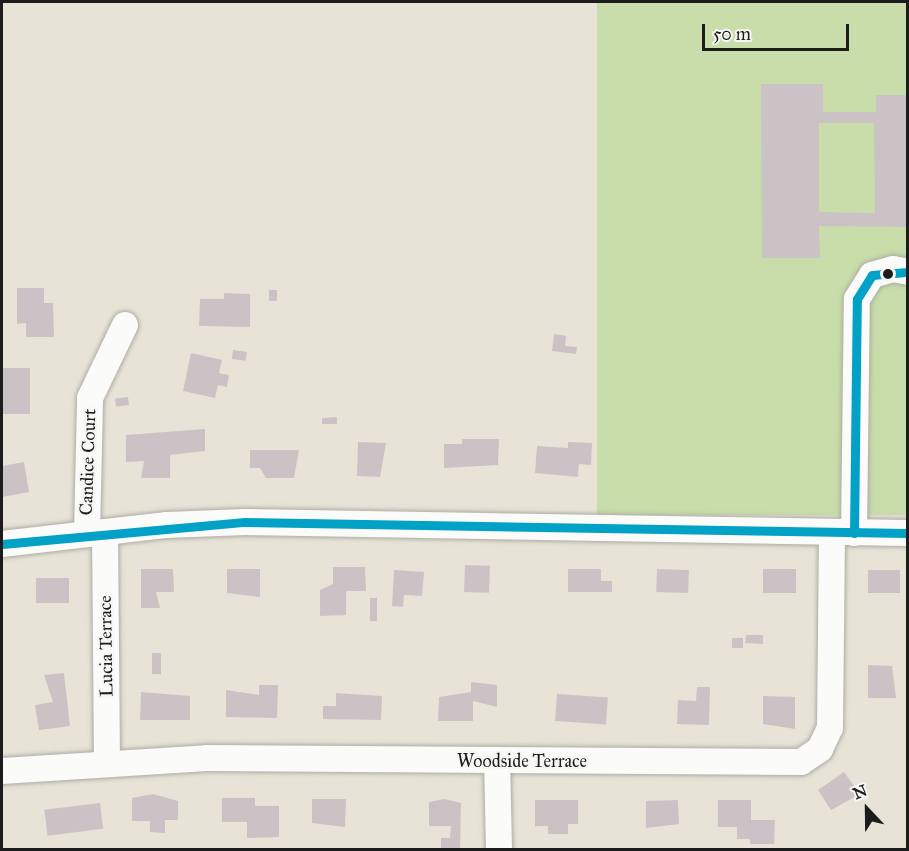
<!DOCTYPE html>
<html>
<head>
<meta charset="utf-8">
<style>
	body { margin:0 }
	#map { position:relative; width:909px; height:851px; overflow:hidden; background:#e7e4d7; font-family:"IM FELL Great Primer",serif }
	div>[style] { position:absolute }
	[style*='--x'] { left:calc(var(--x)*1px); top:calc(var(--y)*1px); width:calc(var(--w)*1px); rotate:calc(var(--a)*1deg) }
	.green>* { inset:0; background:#c8dda9; transform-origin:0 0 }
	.building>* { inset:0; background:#cbc2c5; transform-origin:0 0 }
	.roads { filter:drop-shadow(0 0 2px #aeaca4) drop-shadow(0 0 2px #aeaca4) }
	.minor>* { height:26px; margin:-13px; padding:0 13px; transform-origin:13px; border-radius:13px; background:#fbfbf9 }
	.bus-1>* { height:9px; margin:-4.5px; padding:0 4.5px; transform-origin:4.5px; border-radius:4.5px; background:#01a2c5 }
	.dots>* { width:16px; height:16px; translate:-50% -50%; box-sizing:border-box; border:3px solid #f6f6f2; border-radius:50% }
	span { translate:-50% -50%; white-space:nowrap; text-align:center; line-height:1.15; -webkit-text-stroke:4.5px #f6f6f2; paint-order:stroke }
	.street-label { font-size:18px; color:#1c1c1c }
	.frame { position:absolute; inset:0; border:3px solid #1c1c1c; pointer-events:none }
	.north { position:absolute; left:837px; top:779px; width:60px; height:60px; -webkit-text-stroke:4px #f6f6f2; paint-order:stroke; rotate:338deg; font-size:16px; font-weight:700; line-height:24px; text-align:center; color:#1c1c1c }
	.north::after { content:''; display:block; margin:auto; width:21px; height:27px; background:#1c1c1c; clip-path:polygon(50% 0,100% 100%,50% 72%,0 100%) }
	.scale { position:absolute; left:702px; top:24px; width:147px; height:27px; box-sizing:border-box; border:3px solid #1c1c1c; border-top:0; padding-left:8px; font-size:18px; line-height:21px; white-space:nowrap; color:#1c1c1c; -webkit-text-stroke:4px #f6f6f2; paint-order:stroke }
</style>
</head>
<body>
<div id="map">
	<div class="green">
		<div style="left:597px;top:2px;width:310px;height:513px"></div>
	</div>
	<div class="building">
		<div style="clip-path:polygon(evenodd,761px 84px,823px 84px,823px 112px,876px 112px,876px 95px,908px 95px,908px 227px,819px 226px,820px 258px,762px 258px,761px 84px,819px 123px,874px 123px,875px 213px,819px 212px,819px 123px)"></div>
		<div style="clip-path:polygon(17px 288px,44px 288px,44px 303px,53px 303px,54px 337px,26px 337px,26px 323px,17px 324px)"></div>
		<div style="left:269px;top:290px;width:8px;height:11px"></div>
		<div style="clip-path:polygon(224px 293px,250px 294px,250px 327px,199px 326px,200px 299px,224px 299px)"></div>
		<div style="clip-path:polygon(554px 334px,566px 336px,565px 346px,577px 347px,576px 354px,552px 351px)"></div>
		<div style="left:233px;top:350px;width:14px;height:9px;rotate:8deg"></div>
		<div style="clip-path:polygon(191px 353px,222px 360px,219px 373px,229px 375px,227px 387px,218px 385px,215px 398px,183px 391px)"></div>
		<div style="left:2px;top:368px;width:28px;height:46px"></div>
		<div style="left:128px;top:397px;width:8px;height:13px;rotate:83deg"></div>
		<div style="clip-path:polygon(337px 417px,337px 424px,322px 424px,322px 418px)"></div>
		<div style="clip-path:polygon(205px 429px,205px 451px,170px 455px,170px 478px,141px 478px,144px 461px,126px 462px,126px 435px)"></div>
		<div style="clip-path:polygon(462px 439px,499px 439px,498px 465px,444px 468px,444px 444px,462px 444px)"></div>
		<div style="clip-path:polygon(358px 442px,386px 443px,380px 477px,357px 476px)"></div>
		<div style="clip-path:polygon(568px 442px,592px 443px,591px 465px,579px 464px,578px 477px,535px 473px,537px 446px,568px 448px)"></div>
		<div style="clip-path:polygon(250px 450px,299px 450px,294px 478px,266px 478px,260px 468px,250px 468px)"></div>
		<div style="clip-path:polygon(24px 462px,29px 492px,2px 497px,2px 466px)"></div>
		<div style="left:465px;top:565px;width:25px;height:27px;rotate:2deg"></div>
		<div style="clip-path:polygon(333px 567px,365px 567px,366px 591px,346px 591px,346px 615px,320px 616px,320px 590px,333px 584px)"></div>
		<div style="clip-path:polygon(141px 569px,173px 569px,174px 592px,156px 592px,160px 608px,141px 608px)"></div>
		<div style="clip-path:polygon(227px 569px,260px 569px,260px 597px,227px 593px)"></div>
		<div style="clip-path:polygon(568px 569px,601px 569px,601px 581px,612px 581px,612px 592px,568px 592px)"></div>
		<div style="left:657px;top:569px;width:32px;height:23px;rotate:2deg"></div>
		<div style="left:763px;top:569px;width:33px;height:24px"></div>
		<div style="clip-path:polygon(394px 570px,424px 572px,422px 596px,404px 595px,403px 607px,392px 606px)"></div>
		<div style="left:868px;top:570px;width:32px;height:23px"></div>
		<div style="left:36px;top:578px;width:33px;height:25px"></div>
		<div style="left:370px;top:598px;width:7px;height:23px"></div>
		<div style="clip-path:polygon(746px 635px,763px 635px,763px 644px,745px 643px)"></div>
		<div style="left:732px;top:638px;width:11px;height:10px"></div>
		<div style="left:152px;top:653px;width:9px;height:21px"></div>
		<div style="clip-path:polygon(868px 665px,892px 666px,896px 698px,868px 698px)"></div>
		<div style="clip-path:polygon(64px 673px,70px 726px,39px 730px,35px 705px,53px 702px,44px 675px)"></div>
		<div style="clip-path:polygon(471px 682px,497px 685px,497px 707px,473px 701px,473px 721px,438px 721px,439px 697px,471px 692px)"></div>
		<div style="clip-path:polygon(259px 685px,278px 685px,277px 718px,226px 717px,226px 690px,259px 695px)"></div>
		<div style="clip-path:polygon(697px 687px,710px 687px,709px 725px,677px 724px,678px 700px,696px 701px)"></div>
		<div style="clip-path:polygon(141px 692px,190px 696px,190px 720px,140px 720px)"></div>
		<div style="clip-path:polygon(336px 693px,382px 696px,381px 720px,323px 719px,323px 706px,336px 706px)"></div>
		<div style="left:557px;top:694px;width:51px;height:27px;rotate:4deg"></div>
		<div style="clip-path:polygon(763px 696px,795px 697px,795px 729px,763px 724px)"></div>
		<div style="clip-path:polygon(844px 772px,860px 794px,831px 810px,818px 790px)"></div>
		<div style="clip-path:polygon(153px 794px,178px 801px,178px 820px,165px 820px,165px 833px,150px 832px,150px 821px,132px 821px,132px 798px)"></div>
		<div style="clip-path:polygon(222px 798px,255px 798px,255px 806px,279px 806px,279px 837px,247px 838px,247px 822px,222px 822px)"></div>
		<div style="clip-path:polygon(312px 799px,346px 799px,345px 827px,312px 823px)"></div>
		<div style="clip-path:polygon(444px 799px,461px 803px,460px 850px,441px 850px,441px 838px,450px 838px,451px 826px,429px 826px,429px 802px)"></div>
		<div style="clip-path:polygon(535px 800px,578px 800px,578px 824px,568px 824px,568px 834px,548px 834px,548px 826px,535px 826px)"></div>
		<div style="clip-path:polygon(678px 800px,679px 824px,646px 828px,646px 801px)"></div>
		<div style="clip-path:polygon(718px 800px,751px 800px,751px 820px,775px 820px,774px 844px,750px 844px,750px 839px,737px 839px,737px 827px,718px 827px)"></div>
		<div style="left:100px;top:803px;width:26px;height:56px;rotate:83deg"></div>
	</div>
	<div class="roads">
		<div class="minor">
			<div style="--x:105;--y:532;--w:229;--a:89.5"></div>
			<div style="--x:854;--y:533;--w:234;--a:-89.3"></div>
			<div style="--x:857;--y:299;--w:28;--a:-58"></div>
			<div style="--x:872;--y:275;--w:22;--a:-16"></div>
			<div style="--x:893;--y:269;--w:15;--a:11"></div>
			<div style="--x:87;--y:534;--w:136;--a:-88.7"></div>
			<div style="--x:90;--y:398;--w:81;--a:-64.4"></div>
			<div style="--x:2;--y:544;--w:166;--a:-6.6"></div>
			<div style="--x:167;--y:525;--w:78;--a:-2.2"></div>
			<div style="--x:245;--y:522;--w:663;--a:0.95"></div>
			<div style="--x:497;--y:760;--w:90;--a:88.7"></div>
			<div style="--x:2;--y:771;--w:205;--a:-3.6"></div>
			<div style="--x:207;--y:758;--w:594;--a:0.39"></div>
			<div style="--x:801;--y:762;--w:23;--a:-34"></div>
			<div style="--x:820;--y:749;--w:23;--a:-65"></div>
			<div style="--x:830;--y:728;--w:196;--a:-89.4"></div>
		</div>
	</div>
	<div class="bus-1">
		<div style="--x:854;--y:533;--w:234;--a:-89.3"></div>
		<div style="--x:857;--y:299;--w:28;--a:-58"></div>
		<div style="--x:872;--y:275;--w:36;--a:-5"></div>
		<div style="--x:2;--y:544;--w:244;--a:-5.2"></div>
		<div style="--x:245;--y:522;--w:663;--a:0.95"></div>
	</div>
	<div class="dots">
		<div style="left:888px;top:274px;background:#1c1c1c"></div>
	</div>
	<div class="street-label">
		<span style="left:88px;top:462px;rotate:-88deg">Candice Court</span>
		<span style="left:106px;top:646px;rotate:-91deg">Lucia Terrace</span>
		<span style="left:522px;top:761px">Woodside Terrace</span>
	</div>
	<div class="frame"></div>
	<div class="north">N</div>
	<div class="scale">50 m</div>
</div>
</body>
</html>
